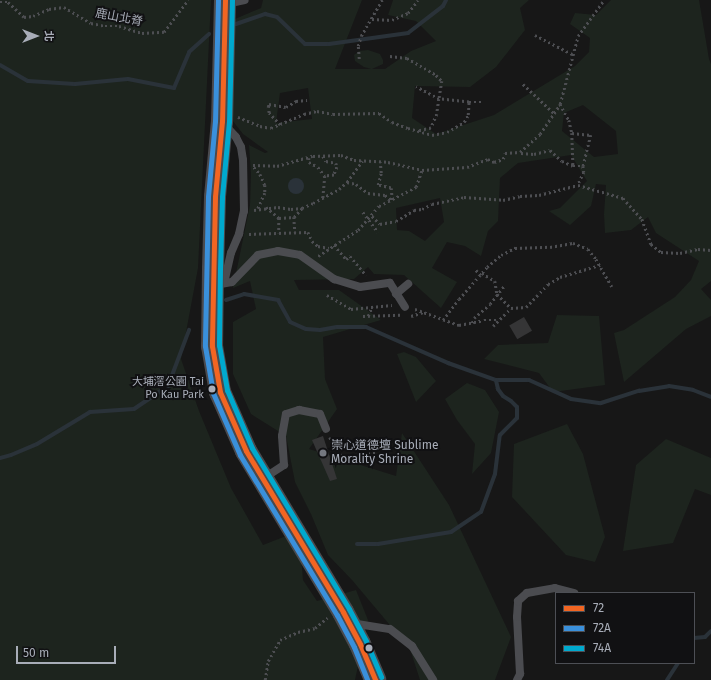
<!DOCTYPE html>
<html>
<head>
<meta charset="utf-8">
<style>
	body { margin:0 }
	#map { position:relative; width:711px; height:680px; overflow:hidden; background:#171717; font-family:"Fira Sans","Noto Sans TC",sans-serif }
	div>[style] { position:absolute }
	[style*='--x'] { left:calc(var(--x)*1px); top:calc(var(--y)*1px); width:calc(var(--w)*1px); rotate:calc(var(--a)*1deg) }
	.green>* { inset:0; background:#1d241e }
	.water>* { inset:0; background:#2a3239 }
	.round { border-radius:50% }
	.stream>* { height:4px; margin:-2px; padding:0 2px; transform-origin:2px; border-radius:2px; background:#2a3239 }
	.building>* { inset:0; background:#353536; transform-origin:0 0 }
	.path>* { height:2.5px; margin-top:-1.25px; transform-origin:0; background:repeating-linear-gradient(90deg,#4d4e52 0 2px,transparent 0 5px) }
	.lane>* { height:8px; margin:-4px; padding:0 4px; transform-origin:4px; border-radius:4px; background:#4b4c50 }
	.secondary>* { height:22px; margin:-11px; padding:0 11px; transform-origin:11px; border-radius:11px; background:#4a4a4e }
	.bus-1>* { height:5px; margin:-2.5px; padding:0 2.5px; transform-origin:2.5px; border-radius:2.5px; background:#f26522 }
	.bus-2>* { height:5px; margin:-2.5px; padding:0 2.5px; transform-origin:2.5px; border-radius:2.5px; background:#3a90db }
	.bus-3>* { height:5px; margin:-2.5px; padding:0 2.5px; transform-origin:2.5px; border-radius:2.5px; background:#00a9ce }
	.dots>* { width:11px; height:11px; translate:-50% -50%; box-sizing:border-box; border:2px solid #111113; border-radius:50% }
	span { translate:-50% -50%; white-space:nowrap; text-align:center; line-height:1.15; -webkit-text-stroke:4px #111113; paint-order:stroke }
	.bus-label { font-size:11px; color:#a8adb8 }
	.right { translate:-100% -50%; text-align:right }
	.street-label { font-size:12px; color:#a8adb8 }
	.poi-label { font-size:12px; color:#a8adb8 }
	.left { translate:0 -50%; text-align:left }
	.legend { position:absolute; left:555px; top:592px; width:140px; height:72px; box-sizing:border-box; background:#111113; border:1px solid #4d4f55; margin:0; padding:5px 7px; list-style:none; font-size:12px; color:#a8adb8 }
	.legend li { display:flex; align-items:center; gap:8px; height:20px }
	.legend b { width:20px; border:1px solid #4d4f55 }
	.north { position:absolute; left:16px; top:16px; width:40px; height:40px; -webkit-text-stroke:3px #111113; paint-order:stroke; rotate:90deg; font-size:11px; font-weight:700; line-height:16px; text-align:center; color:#a8adb8 }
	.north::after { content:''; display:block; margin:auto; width:14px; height:18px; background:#a8adb8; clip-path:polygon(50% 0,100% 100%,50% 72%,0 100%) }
	.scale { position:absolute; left:16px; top:646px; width:100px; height:18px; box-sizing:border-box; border:2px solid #a8adb8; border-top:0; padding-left:5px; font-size:12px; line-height:14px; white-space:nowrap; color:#a8adb8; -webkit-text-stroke:3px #111113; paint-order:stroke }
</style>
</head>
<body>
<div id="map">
	<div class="green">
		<div style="clip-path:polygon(0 0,211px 0,198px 268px,181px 359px,199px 411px,231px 488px,263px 545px,299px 531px,303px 580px,317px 601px,356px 590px,368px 620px,355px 680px,0 680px)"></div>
		<div style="clip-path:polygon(evenodd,263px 0,362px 0,335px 69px,371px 69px,364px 67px,355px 61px,354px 55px,359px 51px,368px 50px,380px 54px,383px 60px,383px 64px,372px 69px,385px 69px,411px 51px,436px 41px,416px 21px,388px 15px,393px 0,529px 0,520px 8px,525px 30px,496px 67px,470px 87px,415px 86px,412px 118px,436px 134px,494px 115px,575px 66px,589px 52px,590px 38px,570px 24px,575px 13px,596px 15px,611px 0,699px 0,709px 59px,711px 64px,711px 281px,701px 289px,711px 300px,711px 316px,686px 329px,624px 382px,614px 333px,624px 330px,675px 297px,691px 280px,699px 261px,656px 233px,648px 217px,631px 230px,605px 233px,604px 214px,606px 185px,596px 184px,591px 206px,570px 225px,549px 211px,560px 208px,587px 181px,571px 155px,518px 163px,500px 178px,498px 221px,488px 231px,481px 256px,465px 246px,447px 242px,432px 268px,457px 282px,441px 308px,404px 275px,374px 274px,368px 267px,354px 279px,294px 280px,299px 290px,339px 290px,381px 320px,323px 337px,325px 379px,337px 409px,309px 449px,396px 476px,402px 433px,449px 505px,511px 637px,495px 680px,420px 680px,410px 649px,352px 580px,328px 555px,311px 514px,295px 482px,286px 436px,251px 414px,233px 374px,233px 322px,256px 309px,250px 281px,233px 288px,250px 205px,251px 174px,249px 145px,265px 153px,268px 152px,243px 134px,229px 116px,235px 19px,261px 8px,263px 0,308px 88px,312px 119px,276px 123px,280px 93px,308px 88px,263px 0,583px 105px,616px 131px,618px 154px,594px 157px,562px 131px,564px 113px,583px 105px,263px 0,440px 198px,444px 222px,425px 241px,409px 231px,397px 230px,396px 208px,440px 198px)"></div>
		<div style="clip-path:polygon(557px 315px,599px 316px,605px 385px,553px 392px,539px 373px,484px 359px,498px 345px,548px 343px)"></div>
		<div style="clip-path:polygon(404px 352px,416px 357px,436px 381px,416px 402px,397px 354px)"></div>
		<div style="clip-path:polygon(467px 383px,485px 390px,499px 412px,491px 453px,472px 474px,475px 444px,457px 420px,445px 399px)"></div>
		<div style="clip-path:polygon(567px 424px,583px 454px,605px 537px,595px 562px,566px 555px,512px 497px,514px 444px)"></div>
		<div style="clip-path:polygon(666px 439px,711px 458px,711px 495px,695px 489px,673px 543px,623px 551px,636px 465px)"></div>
	</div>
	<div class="water">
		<div class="round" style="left:288px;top:178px;width:16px;height:16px"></div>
	</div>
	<div class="stream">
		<div style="--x:236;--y:24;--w:31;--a:-19"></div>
		<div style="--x:265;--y:14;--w:12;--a:14"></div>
		<div style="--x:277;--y:17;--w:39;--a:44"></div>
		<div style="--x:305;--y:44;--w:24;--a:0"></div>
		<div style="--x:329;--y:44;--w:80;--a:-7.9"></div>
		<div style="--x:408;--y:33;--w:44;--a:-37.6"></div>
		<div style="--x:443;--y:6;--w:7;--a:-63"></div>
		<div style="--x:0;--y:65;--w:32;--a:30"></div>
		<div style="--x:28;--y:81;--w:47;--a:3.7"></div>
		<div style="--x:75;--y:84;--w:53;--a:-5.4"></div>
		<div style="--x:128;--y:79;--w:47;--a:11.1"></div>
		<div style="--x:174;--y:88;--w:39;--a:-67"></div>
		<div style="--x:189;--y:52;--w:27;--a:-42"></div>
		<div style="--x:226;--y:300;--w:19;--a:-18"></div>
		<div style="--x:244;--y:294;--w:35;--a:10"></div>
		<div style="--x:278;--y:300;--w:25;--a:61"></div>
		<div style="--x:290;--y:322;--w:17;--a:24"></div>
		<div style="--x:306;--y:329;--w:14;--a:4"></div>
		<div style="--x:320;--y:330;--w:17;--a:-10"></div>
		<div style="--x:337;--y:327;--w:29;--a:0"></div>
		<div style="--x:366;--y:327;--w:90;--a:23.7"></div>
		<div style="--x:448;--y:363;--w:51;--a:19.5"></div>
		<div style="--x:496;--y:380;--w:33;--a:0"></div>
		<div style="--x:529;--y:380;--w:46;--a:24.3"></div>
		<div style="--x:571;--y:399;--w:30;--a:8"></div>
		<div style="--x:601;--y:403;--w:40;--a:-18"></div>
		<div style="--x:639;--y:391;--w:30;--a:-9"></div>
		<div style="--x:669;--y:386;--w:24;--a:9"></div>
		<div style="--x:693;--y:390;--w:19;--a:21"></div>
		<div style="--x:0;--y:458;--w:11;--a:-15"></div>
		<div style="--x:11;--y:455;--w:28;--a:-23"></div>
		<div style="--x:37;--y:444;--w:62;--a:-31.1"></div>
		<div style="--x:90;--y:412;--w:44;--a:-3.9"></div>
		<div style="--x:134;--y:409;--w:41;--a:-34.1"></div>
		<div style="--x:168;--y:386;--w:60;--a:-69.4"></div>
		<div style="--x:357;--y:544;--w:21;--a:0"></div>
		<div style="--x:378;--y:544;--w:74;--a:-9.3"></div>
		<div style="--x:451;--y:532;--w:36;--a:-34"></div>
		<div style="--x:481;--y:512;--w:40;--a:-69.8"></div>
		<div style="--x:495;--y:474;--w:39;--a:-83"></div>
		<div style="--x:500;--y:435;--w:24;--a:-45"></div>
		<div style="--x:517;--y:418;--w:11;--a:-90"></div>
		<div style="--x:517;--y:407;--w:8;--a:-135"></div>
		<div style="--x:511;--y:401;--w:9;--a:-148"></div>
		<div style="--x:503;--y:396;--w:9;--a:-126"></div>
		<div style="--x:498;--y:389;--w:9;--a:-103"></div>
		<div style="--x:694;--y:638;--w:11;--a:-5"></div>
		<div style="--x:705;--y:637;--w:8;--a:-45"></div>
		<div style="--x:667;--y:680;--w:20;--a:-57"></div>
	</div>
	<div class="building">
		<div style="left:524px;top:317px;width:16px;height:17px;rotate:60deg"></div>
		<div style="clip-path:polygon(323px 436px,337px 479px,330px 481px,312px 440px)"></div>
	</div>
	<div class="path">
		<div style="--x:0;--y:2;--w:8;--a:0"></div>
		<div style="--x:8;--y:2;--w:22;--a:43"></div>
		<div style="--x:24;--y:17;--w:9;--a:-6"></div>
		<div style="--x:33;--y:16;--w:17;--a:-24"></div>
		<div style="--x:49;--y:9;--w:15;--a:-8"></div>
		<div style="--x:64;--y:7;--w:31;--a:31"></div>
		<div style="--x:91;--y:23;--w:14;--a:12"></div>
		<div style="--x:105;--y:26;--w:14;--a:0"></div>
		<div style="--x:119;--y:26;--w:24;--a:17"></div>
		<div style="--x:142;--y:33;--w:22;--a:-3"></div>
		<div style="--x:164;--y:32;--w:40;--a:-53"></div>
		<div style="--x:372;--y:19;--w:20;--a:3"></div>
		<div style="--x:392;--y:20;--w:17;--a:-24"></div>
		<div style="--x:408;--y:13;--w:16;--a:-52"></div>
		<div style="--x:535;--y:35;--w:42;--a:27.2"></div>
		<div style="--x:390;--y:56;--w:17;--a:7"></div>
		<div style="--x:407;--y:58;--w:34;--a:30"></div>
		<div style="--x:436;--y:75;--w:8;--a:45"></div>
		<div style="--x:442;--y:81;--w:18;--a:99"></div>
		<div style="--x:439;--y:99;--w:26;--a:-152"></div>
		<div style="--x:359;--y:59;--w:13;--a:-94"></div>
		<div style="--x:358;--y:46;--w:10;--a:-73"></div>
		<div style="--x:361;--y:36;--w:42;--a:-59.7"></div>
		<div style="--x:523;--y:84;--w:44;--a:43.2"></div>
		<div style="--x:469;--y:102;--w:13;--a:0"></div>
		<div style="--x:560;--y:104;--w:18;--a:61"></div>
		<div style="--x:569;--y:120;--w:13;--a:77"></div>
		<div style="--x:572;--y:133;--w:33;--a:88"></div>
		<div style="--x:238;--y:117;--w:24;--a:22"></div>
		<div style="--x:260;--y:126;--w:11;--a:10"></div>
		<div style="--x:271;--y:128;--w:36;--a:-23"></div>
		<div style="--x:304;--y:114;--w:13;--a:-13"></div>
		<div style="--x:317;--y:111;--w:16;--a:11"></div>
		<div style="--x:333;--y:114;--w:46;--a:-1.2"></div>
		<div style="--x:379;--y:113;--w:16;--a:35"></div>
		<div style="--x:392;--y:122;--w:17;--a:21"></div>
		<div style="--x:408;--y:128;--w:25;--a:16"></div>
		<div style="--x:432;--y:135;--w:15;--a:-11"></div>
		<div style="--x:447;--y:132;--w:20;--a:-30"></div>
		<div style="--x:464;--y:122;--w:8;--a:-60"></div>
		<div style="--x:468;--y:115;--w:13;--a:-86"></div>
		<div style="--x:469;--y:102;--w:30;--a:-174"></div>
		<div style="--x:439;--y:99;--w:15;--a:98"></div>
		<div style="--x:437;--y:114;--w:15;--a:113"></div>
		<div style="--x:431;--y:128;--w:13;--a:167"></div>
		<div style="--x:280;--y:125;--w:16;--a:-133"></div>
		<div style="--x:269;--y:113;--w:6;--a:-99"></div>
		<div style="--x:268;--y:107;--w:3;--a:-72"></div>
		<div style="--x:269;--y:104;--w:17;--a:10"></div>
		<div style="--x:286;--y:107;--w:12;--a:-31"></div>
		<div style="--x:296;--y:101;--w:11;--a:-5"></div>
		<div style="--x:572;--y:133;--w:19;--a:6"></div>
		<div style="--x:591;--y:135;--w:32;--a:104"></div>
		<div style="--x:521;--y:153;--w:13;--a:4"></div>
		<div style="--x:534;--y:154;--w:16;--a:-14"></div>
		<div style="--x:550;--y:150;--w:16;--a:43"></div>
		<div style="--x:562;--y:161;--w:12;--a:24"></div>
		<div style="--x:573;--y:166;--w:10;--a:0"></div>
		<div style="--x:583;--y:166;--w:6;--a:81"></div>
		<div style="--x:584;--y:172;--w:14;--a:115"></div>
		<div style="--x:578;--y:185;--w:47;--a:16.1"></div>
		<div style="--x:623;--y:198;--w:28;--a:48"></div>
		<div style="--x:642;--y:219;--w:27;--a:70"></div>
		<div style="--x:651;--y:244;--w:13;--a:39"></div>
		<div style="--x:661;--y:252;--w:19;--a:3"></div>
		<div style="--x:680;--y:253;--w:18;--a:-13"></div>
		<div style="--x:698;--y:249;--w:13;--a:4"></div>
		<div style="--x:323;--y:156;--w:6;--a:59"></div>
		<div style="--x:326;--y:161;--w:10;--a:11"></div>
		<div style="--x:336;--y:163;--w:4;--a:76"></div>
		<div style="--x:337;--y:167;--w:9;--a:111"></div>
		<div style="--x:334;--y:175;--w:9;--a:174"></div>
		<div style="--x:309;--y:158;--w:4;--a:90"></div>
		<div style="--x:309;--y:162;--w:10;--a:29"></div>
		<div style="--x:318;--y:167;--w:11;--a:52"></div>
		<div style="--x:325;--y:176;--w:22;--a:95"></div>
		<div style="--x:253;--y:165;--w:24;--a:2"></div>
		<div style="--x:277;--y:166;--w:37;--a:-16"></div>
		<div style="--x:313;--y:156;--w:28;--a:-2"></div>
		<div style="--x:341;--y:155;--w:14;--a:21"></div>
		<div style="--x:354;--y:160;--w:34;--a:3"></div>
		<div style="--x:388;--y:162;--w:35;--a:13"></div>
		<div style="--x:254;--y:167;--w:9;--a:49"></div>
		<div style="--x:260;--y:174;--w:12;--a:66"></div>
		<div style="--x:265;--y:185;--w:8;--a:90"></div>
		<div style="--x:265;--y:193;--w:17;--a:114"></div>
		<div style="--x:347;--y:182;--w:9;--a:13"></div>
		<div style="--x:356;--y:184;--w:15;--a:37"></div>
		<div style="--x:368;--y:193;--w:17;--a:7"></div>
		<div style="--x:385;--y:195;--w:9;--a:36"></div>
		<div style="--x:392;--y:200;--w:12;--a:-95"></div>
		<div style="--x:391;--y:188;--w:13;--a:-167"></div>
		<div style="--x:378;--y:185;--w:12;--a:-76"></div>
		<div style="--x:381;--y:173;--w:11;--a:-95"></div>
		<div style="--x:266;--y:207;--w:17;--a:40"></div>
		<div style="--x:279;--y:218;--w:15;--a:-4"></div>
		<div style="--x:294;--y:217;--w:12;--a:-48"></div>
		<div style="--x:254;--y:210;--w:24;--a:-7"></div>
		<div style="--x:278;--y:207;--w:13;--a:9"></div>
		<div style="--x:291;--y:209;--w:11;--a:-5"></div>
		<div style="--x:302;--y:208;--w:12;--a:-24"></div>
		<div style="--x:313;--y:203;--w:30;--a:-28"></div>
		<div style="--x:339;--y:189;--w:11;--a:-41"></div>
		<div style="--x:347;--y:182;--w:26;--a:-54"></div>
		<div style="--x:363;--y:212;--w:25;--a:53"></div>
		<div style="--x:372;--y:216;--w:11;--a:45"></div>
		<div style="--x:380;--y:224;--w:16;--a:-11"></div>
		<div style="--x:396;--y:221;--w:21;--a:-31"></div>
		<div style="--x:414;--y:210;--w:8;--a:-7"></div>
		<div style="--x:422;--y:209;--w:11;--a:-27"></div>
		<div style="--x:432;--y:204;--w:33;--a:-12"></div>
		<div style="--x:464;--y:197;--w:39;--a:4"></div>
		<div style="--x:503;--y:200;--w:17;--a:-13"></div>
		<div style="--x:520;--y:196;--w:19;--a:-3"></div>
		<div style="--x:539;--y:195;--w:40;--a:-14.4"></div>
		<div style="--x:294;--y:217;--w:15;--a:86"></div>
		<div style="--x:279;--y:218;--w:15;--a:90"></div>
		<div style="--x:249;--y:234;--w:59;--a:-1.9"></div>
		<div style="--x:308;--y:232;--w:10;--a:66"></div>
		<div style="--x:312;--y:241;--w:8;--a:40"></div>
		<div style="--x:318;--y:246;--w:11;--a:10"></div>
		<div style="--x:334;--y:245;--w:18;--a:49"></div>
		<div style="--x:346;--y:259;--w:5;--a:-37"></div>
		<div style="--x:350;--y:256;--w:25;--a:50"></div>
		<div style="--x:318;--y:256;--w:48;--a:-33"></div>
		<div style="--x:358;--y:230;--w:32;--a:-49"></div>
		<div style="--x:379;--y:206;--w:42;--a:-27.2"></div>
		<div style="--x:416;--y:187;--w:18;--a:-71"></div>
		<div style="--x:422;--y:170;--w:45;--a:-3.8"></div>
		<div style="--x:467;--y:167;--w:22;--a:-21"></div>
		<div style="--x:488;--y:159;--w:7;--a:27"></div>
		<div style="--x:494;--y:162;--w:9;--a:-18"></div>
		<div style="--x:503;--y:159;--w:6;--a:-72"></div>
		<div style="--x:505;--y:153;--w:15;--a:-4"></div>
		<div style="--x:520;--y:152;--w:27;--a:-42"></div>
		<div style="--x:540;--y:134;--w:36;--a:-56"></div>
		<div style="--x:560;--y:104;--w:70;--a:-75.2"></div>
		<div style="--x:578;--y:36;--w:44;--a:-54.2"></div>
		<div style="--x:476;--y:270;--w:7;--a:45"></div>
		<div style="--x:482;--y:273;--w:15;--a:32"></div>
		<div style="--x:495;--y:281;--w:13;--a:81"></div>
		<div style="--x:497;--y:294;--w:20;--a:45"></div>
		<div style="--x:327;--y:295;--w:28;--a:30"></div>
		<div style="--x:351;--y:309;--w:41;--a:-5.6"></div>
		<div style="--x:415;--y:309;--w:47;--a:20"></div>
		<div style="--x:459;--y:325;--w:25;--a:-11"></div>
		<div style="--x:484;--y:320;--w:14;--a:0"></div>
		<div style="--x:363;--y:316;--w:37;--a:-2"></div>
		<div style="--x:368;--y:316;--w:10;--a:-66"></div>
		<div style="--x:411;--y:316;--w:13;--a:-18"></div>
		<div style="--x:443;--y:320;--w:26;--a:-53"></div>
		<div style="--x:459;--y:299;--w:43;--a:-48.8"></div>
		<div style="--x:487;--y:267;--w:18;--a:-41"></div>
		<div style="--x:501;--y:255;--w:16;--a:-27"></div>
		<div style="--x:515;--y:248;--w:35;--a:-2"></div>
		<div style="--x:550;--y:247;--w:23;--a:-10"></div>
		<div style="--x:573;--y:243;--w:16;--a:22"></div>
		<div style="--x:588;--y:249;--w:13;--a:51"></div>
		<div style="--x:596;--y:259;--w:32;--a:60"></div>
		<div style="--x:472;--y:323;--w:5;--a:-68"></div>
		<div style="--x:474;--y:318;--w:21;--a:-41"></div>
		<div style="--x:490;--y:304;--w:24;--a:-52"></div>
		<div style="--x:493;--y:326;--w:25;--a:-45"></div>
		<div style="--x:511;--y:308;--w:15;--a:-4"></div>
		<div style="--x:526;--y:307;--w:32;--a:-46"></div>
		<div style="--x:548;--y:284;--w:14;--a:-30"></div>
		<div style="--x:560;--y:277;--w:42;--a:-16.7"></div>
		<div style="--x:330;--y:437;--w:15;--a:67"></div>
		<div style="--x:336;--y:451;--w:11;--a:38"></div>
		<div style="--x:345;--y:458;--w:17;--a:10"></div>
		<div style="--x:362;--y:461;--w:9;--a:-49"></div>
		<div style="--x:368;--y:454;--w:10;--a:-17"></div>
		<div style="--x:265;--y:680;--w:19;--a:-81"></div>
		<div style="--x:268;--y:661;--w:24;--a:-60"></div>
		<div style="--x:280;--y:640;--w:20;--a:-24"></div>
		<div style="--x:298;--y:632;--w:17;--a:-13"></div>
		<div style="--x:315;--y:628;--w:16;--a:-40"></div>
	</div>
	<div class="lane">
		<div style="--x:226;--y:4;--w:19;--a:-12"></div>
		<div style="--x:224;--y:283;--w:31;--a:-77"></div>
		<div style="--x:231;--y:253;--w:21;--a:-67"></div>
		<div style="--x:239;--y:234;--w:24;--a:-78"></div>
		<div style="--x:244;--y:211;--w:51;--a:-91.1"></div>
		<div style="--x:243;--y:160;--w:13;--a:-99"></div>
		<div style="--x:241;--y:147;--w:11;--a:-117"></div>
		<div style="--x:236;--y:137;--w:16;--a:-133"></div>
		<div style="--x:215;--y:285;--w:17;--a:-10"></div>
		<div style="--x:232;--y:282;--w:37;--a:-46"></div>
		<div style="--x:258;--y:255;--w:20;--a:-11"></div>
		<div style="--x:278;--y:251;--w:22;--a:10"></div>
		<div style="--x:300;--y:255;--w:42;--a:35.2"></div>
		<div style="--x:334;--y:279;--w:27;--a:17"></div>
		<div style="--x:360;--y:287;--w:30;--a:-8"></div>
		<div style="--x:390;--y:283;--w:28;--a:58"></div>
		<div style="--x:396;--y:294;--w:16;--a:-40"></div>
		<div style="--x:264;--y:478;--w:24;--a:-33"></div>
		<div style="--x:284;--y:465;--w:29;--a:-94"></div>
		<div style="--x:282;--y:436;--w:22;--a:-80"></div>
		<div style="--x:286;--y:414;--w:14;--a:-17"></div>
		<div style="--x:299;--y:410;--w:21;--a:11"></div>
		<div style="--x:320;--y:414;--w:16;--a:68"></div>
		<div style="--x:351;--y:623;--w:39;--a:9"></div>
		<div style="--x:390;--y:629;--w:28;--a:38"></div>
		<div style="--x:412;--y:646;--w:40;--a:58"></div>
		<div style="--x:517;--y:680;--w:7;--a:-63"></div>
		<div style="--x:520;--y:674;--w:57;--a:-93"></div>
		<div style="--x:517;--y:617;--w:16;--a:-86"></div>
		<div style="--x:518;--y:601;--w:12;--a:-42"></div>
		<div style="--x:527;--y:593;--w:28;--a:-10"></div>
		<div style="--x:555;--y:588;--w:20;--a:15"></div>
	</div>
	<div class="secondary">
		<div style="--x:225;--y:0;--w:121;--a:91.4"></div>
		<div style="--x:222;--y:121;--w:76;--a:95.3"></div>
		<div style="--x:215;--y:197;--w:72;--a:91.6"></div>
		<div style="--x:213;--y:269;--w:77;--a:90.7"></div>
		<div style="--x:212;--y:346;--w:47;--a:80.1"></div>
		<div style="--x:220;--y:392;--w:64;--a:66.2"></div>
		<div style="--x:246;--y:451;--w:188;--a:58.9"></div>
		<div style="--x:343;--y:612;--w:36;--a:62"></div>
		<div style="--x:360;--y:644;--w:39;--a:67"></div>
	</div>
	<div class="bus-1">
		<div style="--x:225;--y:0;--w:121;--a:91.4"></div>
		<div style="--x:222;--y:121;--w:76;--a:95.3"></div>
		<div style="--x:215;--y:197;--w:149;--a:91.2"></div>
		<div style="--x:212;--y:346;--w:47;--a:80.1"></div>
		<div style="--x:220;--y:392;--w:64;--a:66.2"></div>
		<div style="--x:246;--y:451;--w:188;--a:58.9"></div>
		<div style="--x:343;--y:612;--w:36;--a:62"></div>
		<div style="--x:360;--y:644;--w:39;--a:67"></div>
	</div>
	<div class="bus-2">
		<div style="--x:218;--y:0;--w:121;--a:91.4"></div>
		<div style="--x:215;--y:121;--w:76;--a:95.3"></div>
		<div style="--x:208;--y:197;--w:149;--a:91.2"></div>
		<div style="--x:205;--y:346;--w:48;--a:80.3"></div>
		<div style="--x:213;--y:393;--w:68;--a:66.5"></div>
		<div style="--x:240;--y:455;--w:187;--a:58.8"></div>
		<div style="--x:337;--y:615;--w:36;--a:62"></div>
		<div style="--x:354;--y:647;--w:35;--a:68"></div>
	</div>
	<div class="bus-3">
		<div style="--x:232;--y:0;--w:121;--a:91.4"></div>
		<div style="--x:229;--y:121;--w:76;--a:95.3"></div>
		<div style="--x:222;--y:197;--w:72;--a:91.6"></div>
		<div style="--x:220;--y:269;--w:76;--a:90.8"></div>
		<div style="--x:219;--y:345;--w:46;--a:79.9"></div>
		<div style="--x:227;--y:390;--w:63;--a:66.7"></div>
		<div style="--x:252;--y:448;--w:188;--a:58.9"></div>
		<div style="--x:349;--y:609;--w:36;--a:62"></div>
		<div style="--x:366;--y:641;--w:39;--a:67"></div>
	</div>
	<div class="dots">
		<div style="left:212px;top:389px;background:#a8adb8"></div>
		<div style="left:323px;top:453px;background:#757880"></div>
		<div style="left:369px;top:648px;background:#a8adb8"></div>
	</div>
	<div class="bus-label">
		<span class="right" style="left:204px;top:389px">大埔滘公園 Tai<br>Po Kau Park</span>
	</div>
	<div class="street-label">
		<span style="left:119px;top:18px;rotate:11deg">鹿山北脊</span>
	</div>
	<div class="poi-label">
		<span class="left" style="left:331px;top:453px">崇心道德壇 Sublime<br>Morality Shrine</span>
	</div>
	<ul class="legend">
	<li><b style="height:5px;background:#f26522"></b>72</li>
	<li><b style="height:5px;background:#3a90db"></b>72A</li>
	<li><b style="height:5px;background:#00a9ce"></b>74A</li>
	</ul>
	<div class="north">北</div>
	<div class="scale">50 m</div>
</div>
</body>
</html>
